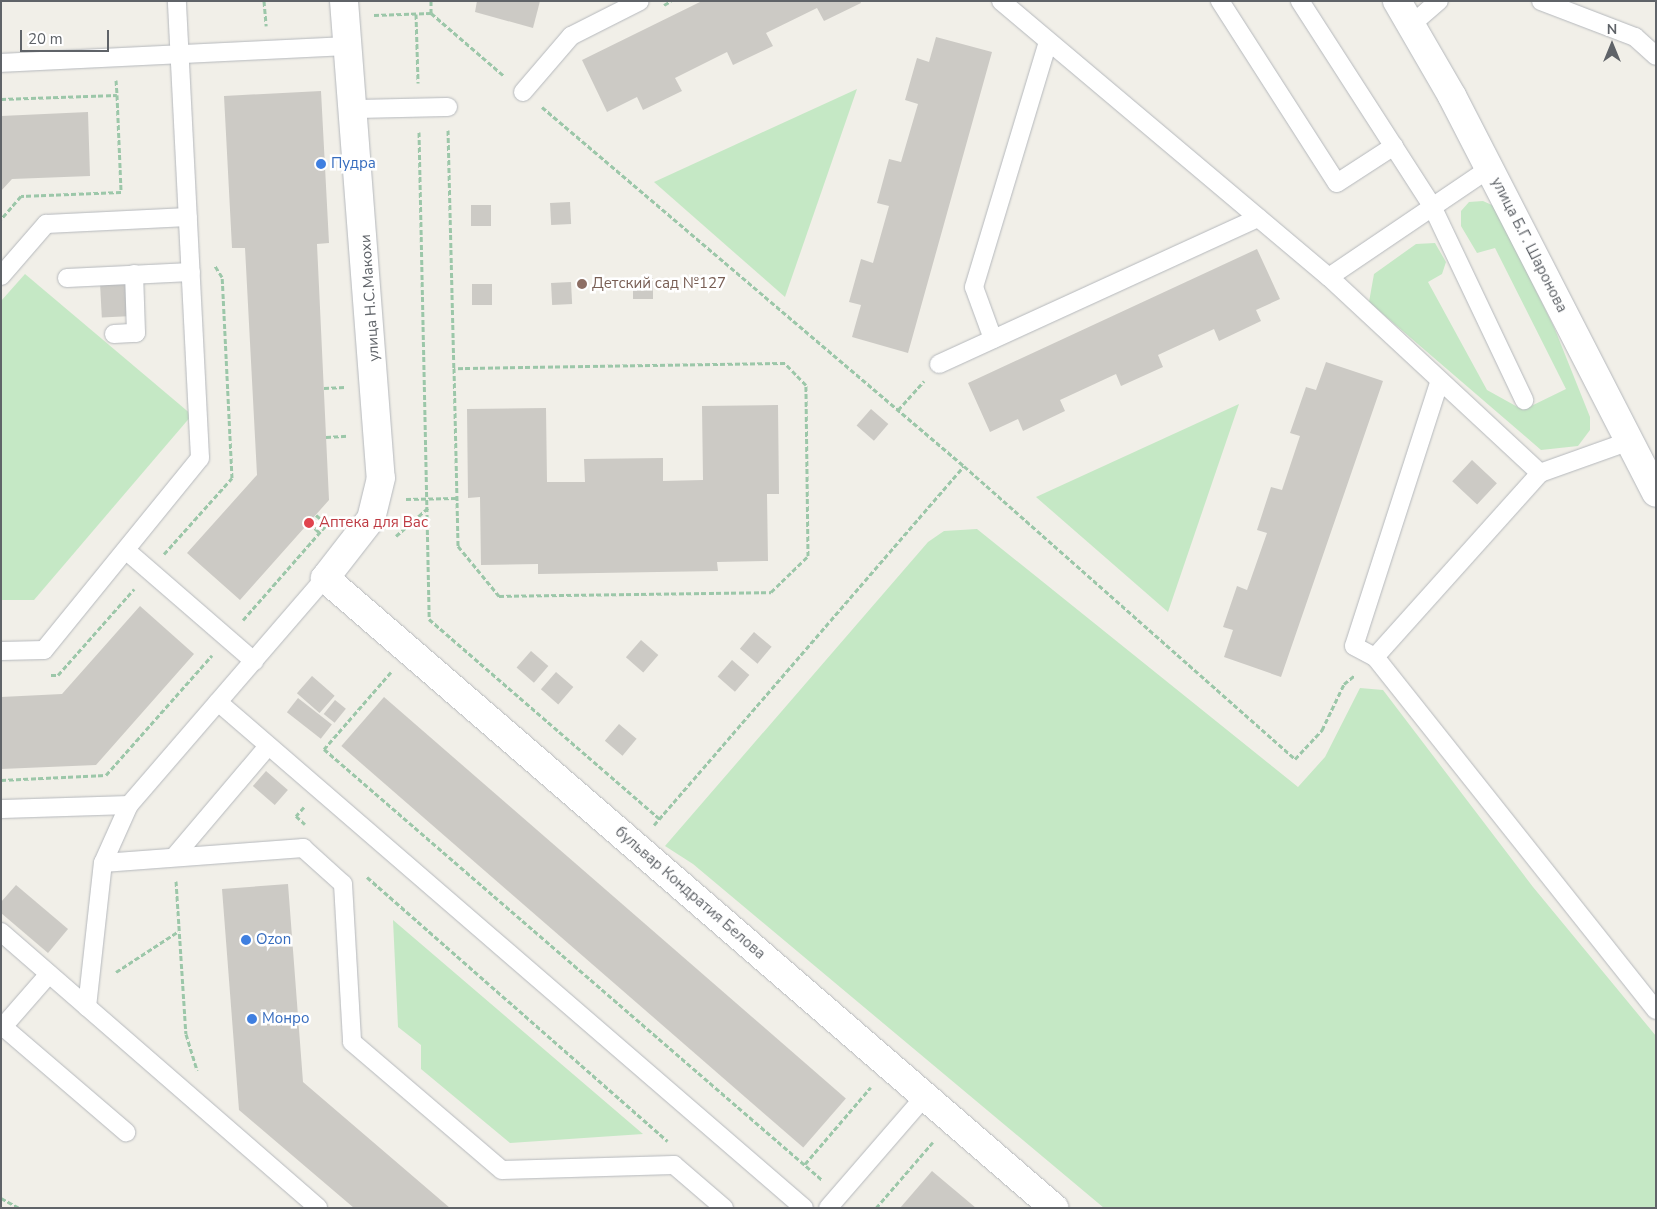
<!DOCTYPE html>
<html>
<head>
<meta charset="utf-8">
<style>
	body { margin:0 }
	#map { position:relative; width:1657px; height:1209px; overflow:hidden; background:#f1efe8; font-family:"Nunito Sans",sans-serif }
	div>[style] { position:absolute }
	[style*='--x'] { left:calc(var(--x)*1px); top:calc(var(--y)*1px); width:calc(var(--w)*1px); rotate:calc(var(--a)*1deg) }
	.green>* { inset:0; background:#c5e8c5 }
	.building>* { inset:0; background:#cccac5; transform-origin:0 0 }
	.path>* { height:3px; margin-top:-1.5px; transform-origin:0; background:repeating-linear-gradient(90deg,#9cc7a9 0 5px,transparent 0 7.5px) }
	.roads { filter:drop-shadow(0 0 1px #b5b8bc) drop-shadow(0 0 1px #b5b8bc) }
	.service>* { height:18px; margin:-9px; padding:0 9px; transform-origin:9px; border-radius:9px; background:#fff }
	.minor>* { height:28px; margin:-14px; padding:0 14px; transform-origin:14px; border-radius:14px; background:#fff }
	.secondary>* { height:28px; margin:-14px; padding:0 14px; transform-origin:14px; border-radius:14px; background:#fff }
	.dots>* { width:14px; height:14px; translate:-50% -50%; box-sizing:border-box; border:2px solid #fff; border-radius:50% }
	span { translate:-50% -50%; white-space:nowrap; text-align:center; line-height:1.15; -webkit-text-stroke:5px #fff; paint-order:stroke }
	.shop-label { font-size:15px; color:#366cbe }
	.left { translate:0 -50%; text-align:left }
	.street-label { font-size:15px; color:#5f6368 }
	.education-label { font-size:15px; color:#785e54 }
	.health-label { font-size:15px; color:#be3a42 }
	.frame { position:absolute; inset:0; border:2px solid #5f6368; pointer-events:none }
	.north { position:absolute; left:1587px; top:20px; width:50px; height:50px; -webkit-text-stroke:4px #fff; paint-order:stroke; rotate:0deg; font-size:14px; font-weight:700; line-height:20px; text-align:center; color:#5f6368 }
	.north::after { content:''; display:block; margin:auto; width:18px; height:22px; background:#5f6368; clip-path:polygon(50% 0,100% 100%,50% 72%,0 100%) }
	.scale { position:absolute; left:20px; top:30px; width:89px; height:22px; box-sizing:border-box; border:2px solid #5f6368; border-top:0; padding-left:6px; font-size:15px; line-height:18px; white-space:nowrap; color:#5f6368; -webkit-text-stroke:4px #fff; paint-order:stroke }
</style>
</head>
<body>
<div id="map">
	<div class="green">
		<div style="clip-path:polygon(857px 89px,785px 297px,654px 182px)"></div>
		<div style="clip-path:polygon(1483px 201px,1494px 206px,1554px 327px,1590px 417px,1590px 430px,1578px 446px,1541px 450px,1369px 302px,1374px 274px,1416px 244px,1435px 243px,1446px 262px,1442px 274px,1428px 282px,1487px 390px,1523px 410px,1566px 389px,1495px 248px,1477px 253px,1461px 226px,1461px 211px,1469px 202px)"></div>
		<div style="clip-path:polygon(25px 274px,192px 415px,34px 600px,1px 600px,1px 301px)"></div>
		<div style="clip-path:polygon(1239px 404px,1168px 612px,1036px 497px)"></div>
		<div style="clip-path:polygon(977px 529px,1298px 787px,1325px 757px,1360px 688px,1383px 690px,1533px 887px,1656px 1036px,1656px 1208px,1104px 1208px,693px 864px,665px 846px,928px 542px,944px 531px)"></div>
		<div style="clip-path:polygon(393px 920px,643px 1134px,510px 1143px,421px 1069px,421px 1045px,398px 1027px)"></div>
	</div>
	<div class="building">
		<div style="clip-path:polygon(477px 1px,540px 1px,533px 28px,475px 12px)"></div>
		<div style="clip-path:polygon(702px 1px,860px 1px,861px 3px,824px 21px,817px 8px,766px 33px,773px 46px,733px 65px,727px 52px,675px 78px,682px 91px,643px 110px,637px 97px,607px 112px,582px 60px)"></div>
		<div style="clip-path:polygon(936px 37px,992px 52px,908px 353px,852px 337px,861px 305px,849px 302px,861px 259px,873px 263px,889px 206px,877px 203px,889px 159px,901px 162px,918px 104px,905px 100px,917px 58px,929px 62px)"></div>
		<div style="clip-path:polygon(321px 91px,329px 243px,317px 244px,329px 500px,240px 600px,187px 553px,257px 475px,245px 248px,232px 248px,224px 96px)"></div>
		<div style="clip-path:polygon(88px 112px,90px 176px,12px 179px,1px 191px,1px 116px)"></div>
		<div style="left:570px;top:202px;width:22px;height:20px;rotate:87deg"></div>
		<div style="left:471px;top:205px;width:20px;height:21px"></div>
		<div style="clip-path:polygon(1257px 249px,1280px 299px,1256px 310px,1261px 321px,1219px 341px,1214px 329px,1158px 355px,1163px 367px,1121px 386px,1116px 374px,1060px 400px,1065px 411px,1023px 431px,1018px 419px,990px 432px,968px 383px)"></div>
		<div style="left:633px;top:278px;width:20px;height:21px"></div>
		<div style="left:131px;top:282px;width:34px;height:31px;rotate:87deg"></div>
		<div style="left:571px;top:282px;width:22px;height:20px;rotate:87deg"></div>
		<div style="left:472px;top:284px;width:20px;height:21px"></div>
		<div style="clip-path:polygon(1326px 362px,1383px 381px,1281px 677px,1224px 657px,1233px 630px,1223px 627px,1237px 586px,1247px 590px,1267px 533px,1257px 530px,1271px 487px,1282px 490px,1300px 436px,1290px 433px,1306px 387px,1316px 390px)"></div>
		<div style="clip-path:polygon(778px 405px,779px 494px,767px 494px,768px 561px,717px 562px,718px 571px,538px 574px,538px 564px,481px 565px,480px 497px,468px 498px,467px 409px,546px 408px,547px 482px,585px 482px,584px 459px,663px 458px,663px 481px,703px 480px,702px 406px)"></div>
		<div style="left:871px;top:409px;width:23px;height:22px;rotate:41deg"></div>
		<div style="left:1472px;top:460px;width:34px;height:29px;rotate:43deg"></div>
		<div style="clip-path:polygon(140px 606px,194px 654px,96px 765px,1px 769px,1px 697px,62px 694px)"></div>
		<div style="left:754px;top:632px;width:23px;height:22px;rotate:40deg"></div>
		<div style="left:641px;top:640px;width:23px;height:23px;rotate:41deg"></div>
		<div style="left:531px;top:651px;width:23px;height:22px;rotate:41deg"></div>
		<div style="left:732px;top:660px;width:23px;height:22px;rotate:41deg"></div>
		<div style="left:556px;top:672px;width:23px;height:23px;rotate:41deg"></div>
		<div style="left:312px;top:676px;width:30px;height:23px;rotate:41deg"></div>
		<div style="left:384px;top:697px;width:612px;height:65px;rotate:41deg"></div>
		<div style="left:298px;top:698px;width:43px;height:18px;rotate:38deg"></div>
		<div style="left:335px;top:700px;width:14px;height:18px;rotate:39deg"></div>
		<div style="left:619px;top:724px;width:23px;height:22px;rotate:40deg"></div>
		<div style="left:266px;top:771px;width:29px;height:20px;rotate:41deg"></div>
		<div style="clip-path:polygon(288px 884px,303px 1082px,450px 1208px,354px 1208px,239px 1110px,222px 889px)"></div>
		<div style="clip-path:polygon(16px 885px,68px 929px,48px 953px,1px 913px,1px 902px)"></div>
		<div style="clip-path:polygon(932px 1171px,976px 1208px,900px 1208px)"></div>
	</div>
	<div class="path">
		<div style="--x:264;--y:1;--w:25;--a:85"></div>
		<div style="--x:664;--y:5;--w:8;--a:-30"></div>
		<div style="--x:431;--y:13;--w:12;--a:-90"></div>
		<div style="--x:416;--y:14;--w:69;--a:88.3"></div>
		<div style="--x:374;--y:15;--w:57;--a:-2"></div>
		<div style="--x:431;--y:13;--w:96;--a:40.8"></div>
		<div style="--x:116;--y:80;--w:15;--a:86"></div>
		<div style="--x:1;--y:99;--w:116;--a:-2"></div>
		<div style="--x:117;--y:95;--w:97;--a:87.6"></div>
		<div style="--x:121;--y:192;--w:100;--a:177.7"></div>
		<div style="--x:21;--y:196;--w:30;--a:131"></div>
		<div style="--x:542;--y:107;--w:554;--a:40.39"></div>
		<div style="--x:964;--y:466;--w:442;--a:41.5"></div>
		<div style="--x:1295;--y:759;--w:40;--a:-47"></div>
		<div style="--x:1322;--y:730;--w:51;--a:-64.4"></div>
		<div style="--x:1344;--y:684;--w:14;--a:-39"></div>
		<div style="--x:448;--y:130;--w:238;--a:88.6"></div>
		<div style="--x:454;--y:368;--w:178;--a:88.7"></div>
		<div style="--x:458;--y:546;--w:65;--a:50.6"></div>
		<div style="--x:499;--y:596;--w:272;--a:-0.8"></div>
		<div style="--x:771;--y:592;--w:52;--a:-44.2"></div>
		<div style="--x:808;--y:556;--w:171;--a:-90.7"></div>
		<div style="--x:806;--y:385;--w:30;--a:-134"></div>
		<div style="--x:785;--y:363;--w:331;--a:179.1"></div>
		<div style="--x:419;--y:132;--w:487;--a:88.8"></div>
		<div style="--x:429;--y:619;--w:306;--a:40.9"></div>
		<div style="--x:324;--y:388;--w:21;--a:-3"></div>
		<div style="--x:898;--y:410;--w:39;--a:-48"></div>
		<div style="--x:326;--y:437;--w:22;--a:-3"></div>
		<div style="--x:406;--y:499;--w:51;--a:-1.1"></div>
		<div style="--x:316;--y:515;--w:14;--a:39"></div>
		<div style="--x:309;--y:523;--w:15;--a:42"></div>
		<div style="--x:396;--y:536;--w:44;--a:-41.3"></div>
		<div style="--x:164;--y:554;--w:102;--a:-48.2"></div>
		<div style="--x:232;--y:478;--w:201;--a:-92.8"></div>
		<div style="--x:222;--y:277;--w:13;--a:-122"></div>
		<div style="--x:243;--y:620;--w:129;--a:-48.8"></div>
		<div style="--x:391;--y:672;--w:102;--a:131"></div>
		<div style="--x:324;--y:749;--w:659;--a:40.87"></div>
		<div style="--x:51;--y:675;--w:7;--a:0"></div>
		<div style="--x:58;--y:675;--w:115;--a:-48.5"></div>
		<div style="--x:1;--y:780;--w:105;--a:-2.7"></div>
		<div style="--x:106;--y:775;--w:160;--a:-48.5"></div>
		<div style="--x:304;--y:807;--w:12;--a:132"></div>
		<div style="--x:296;--y:816;--w:12;--a:42"></div>
		<div style="--x:654;--y:825;--w:474;--a:-49.2"></div>
		<div style="--x:367;--y:877;--w:400;--a:41.3"></div>
		<div style="--x:176;--y:881;--w:153;--a:86.3"></div>
		<div style="--x:186;--y:1034;--w:38;--a:73"></div>
		<div style="--x:116;--y:972;--w:75;--a:-33.1"></div>
		<div style="--x:805;--y:1164;--w:101;--a:-49.4"></div>
		<div style="--x:1;--y:1198;--w:21;--a:29"></div>
		<div style="--x:876;--y:1208;--w:87;--a:-49.2"></div>
	</div>
	<div class="roads">
		<div class="service">
			<div style="--x:1001;--y:1;--w:429;--a:40.1"></div>
			<div style="--x:1329;--y:277;--w:288;--a:42.9"></div>
			<div style="--x:1220;--y:1;--w:216;--a:57.3"></div>
			<div style="--x:1337;--y:183;--w:68;--a:-33"></div>
			<div style="--x:1300;--y:1;--w:244;--a:57.2"></div>
			<div style="--x:1432;--y:206;--w:215;--a:64.6"></div>
			<div style="--x:1541;--y:1;--w:101;--a:21"></div>
			<div style="--x:1635;--y:37;--w:28;--a:42"></div>
			<div style="--x:1411;--y:25;--w:37;--a:-41"></div>
			<div style="--x:1;--y:63;--w:348;--a:-2.8"></div>
			<div style="--x:523;--y:92;--w:74;--a:-49.4"></div>
			<div style="--x:571;--y:36;--w:77;--a:-26.9"></div>
			<div style="--x:355;--y:109;--w:93;--a:-1.2"></div>
			<div style="--x:1;--y:276;--w:69;--a:-49.1"></div>
			<div style="--x:46;--y:224;--w:142;--a:-2.8"></div>
			<div style="--x:1329;--y:277;--w:194;--a:-34.1"></div>
			<div style="--x:67;--y:278;--w:124;--a:-2.8"></div>
			<div style="--x:114;--y:334;--w:22;--a:-3"></div>
			<div style="--x:136;--y:333;--w:59;--a:-91.9"></div>
			<div style="--x:993;--y:339;--w:55;--a:-110.1"></div>
			<div style="--x:974;--y:287;--w:256;--a:-73.2"></div>
			<div style="--x:939;--y:364;--w:351;--a:-24.6"></div>
			<div style="--x:1439;--y:383;--w:276;--a:107.9"></div>
			<div style="--x:1354;--y:646;--w:24;--a:28"></div>
			<div style="--x:1375;--y:657;--w:451;--a:51.5"></div>
			<div style="--x:128;--y:552;--w:167;--a:40.9"></div>
			<div style="--x:1;--y:651;--w:43;--a:-1.3"></div>
			<div style="--x:44;--y:650;--w:247;--a:-50.9"></div>
			<div style="--x:200;--y:458;--w:458;--a:-92.9"></div>
			<div style="--x:1375;--y:657;--w:247;--a:-48.1"></div>
			<div style="--x:1540;--y:473;--w:96;--a:-19.6"></div>
			<div style="--x:218;--y:702;--w:774;--a:40.81"></div>
			<div style="--x:1;--y:809;--w:128;--a:-1.8"></div>
			<div style="--x:174;--y:857;--w:145;--a:-49.7"></div>
			<div style="--x:103;--y:863;--w:201;--a:-4.3"></div>
			<div style="--x:303;--y:848;--w:54;--a:42"></div>
			<div style="--x:343;--y:884;--w:158;--a:86.7"></div>
			<div style="--x:352;--y:1042;--w:197;--a:40.5"></div>
			<div style="--x:502;--y:1170;--w:172;--a:-1.7"></div>
			<div style="--x:674;--y:1165;--w:66;--a:40.7"></div>
			<div style="--x:1;--y:932;--w:420;--a:41"></div>
			<div style="--x:87;--y:1007;--w:145;--a:-83.7"></div>
			<div style="--x:103;--y:863;--w:64;--a:-65.9"></div>
			<div style="--x:129;--y:805;--w:300;--a:-49.2"></div>
			<div style="--x:1;--y:1025;--w:165;--a:40.6"></div>
			<div style="--x:1;--y:1029;--w:73;--a:-48.9"></div>
			<div style="--x:828;--y:1208;--w:148;--a:-49.1"></div>
		</div>
		<div class="minor">
			<div style="--x:344;--y:1;--w:478;--a:85.6"></div>
			<div style="--x:381;--y:478;--w:42;--a:103.7"></div>
			<div style="--x:371;--y:519;--w:75;--a:127.9"></div>
			<div style="--x:325;--y:578;--w:964;--a:40.83"></div>
		</div>
		<div class="secondary">
			<div style="--x:1397;--y:1;--w:110;--a:59.9"></div>
			<div style="--x:1452;--y:96;--w:446;--a:62.8"></div>
		</div>
	</div>
	<div class="dots">
		<div style="left:321px;top:164px;background:#3f7fe0"></div>
		<div style="left:582px;top:284px;background:#8d6e63"></div>
		<div style="left:309px;top:523px;background:#e0444e"></div>
		<div style="left:246px;top:940px;background:#3f7fe0"></div>
		<div style="left:252px;top:1019px;background:#3f7fe0"></div>
	</div>
	<div class="shop-label">
		<span class="left" style="left:331px;top:164px">Пудра</span>
		<span class="left" style="left:256px;top:940px">Ozon</span>
		<span class="left" style="left:262px;top:1019px">Монро</span>
	</div>
	<div class="street-label">
		<span style="left:1529px;top:245px;rotate:63deg">улица Б.Г. Шаронова</span>
		<span style="left:370px;top:298px;rotate:-94deg">улица Н.С.Макохи</span>
		<span style="left:690px;top:893px;rotate:41deg">бульвар Кондратия Белова</span>
	</div>
	<div class="education-label">
		<span class="left" style="left:592px;top:284px">Детский сад №127</span>
	</div>
	<div class="health-label">
		<span class="left" style="left:319px;top:523px">Аптека для Вас</span>
	</div>
	<div class="frame"></div>
	<div class="north">N</div>
	<div class="scale">20 m</div>
</div>
</body>
</html>
